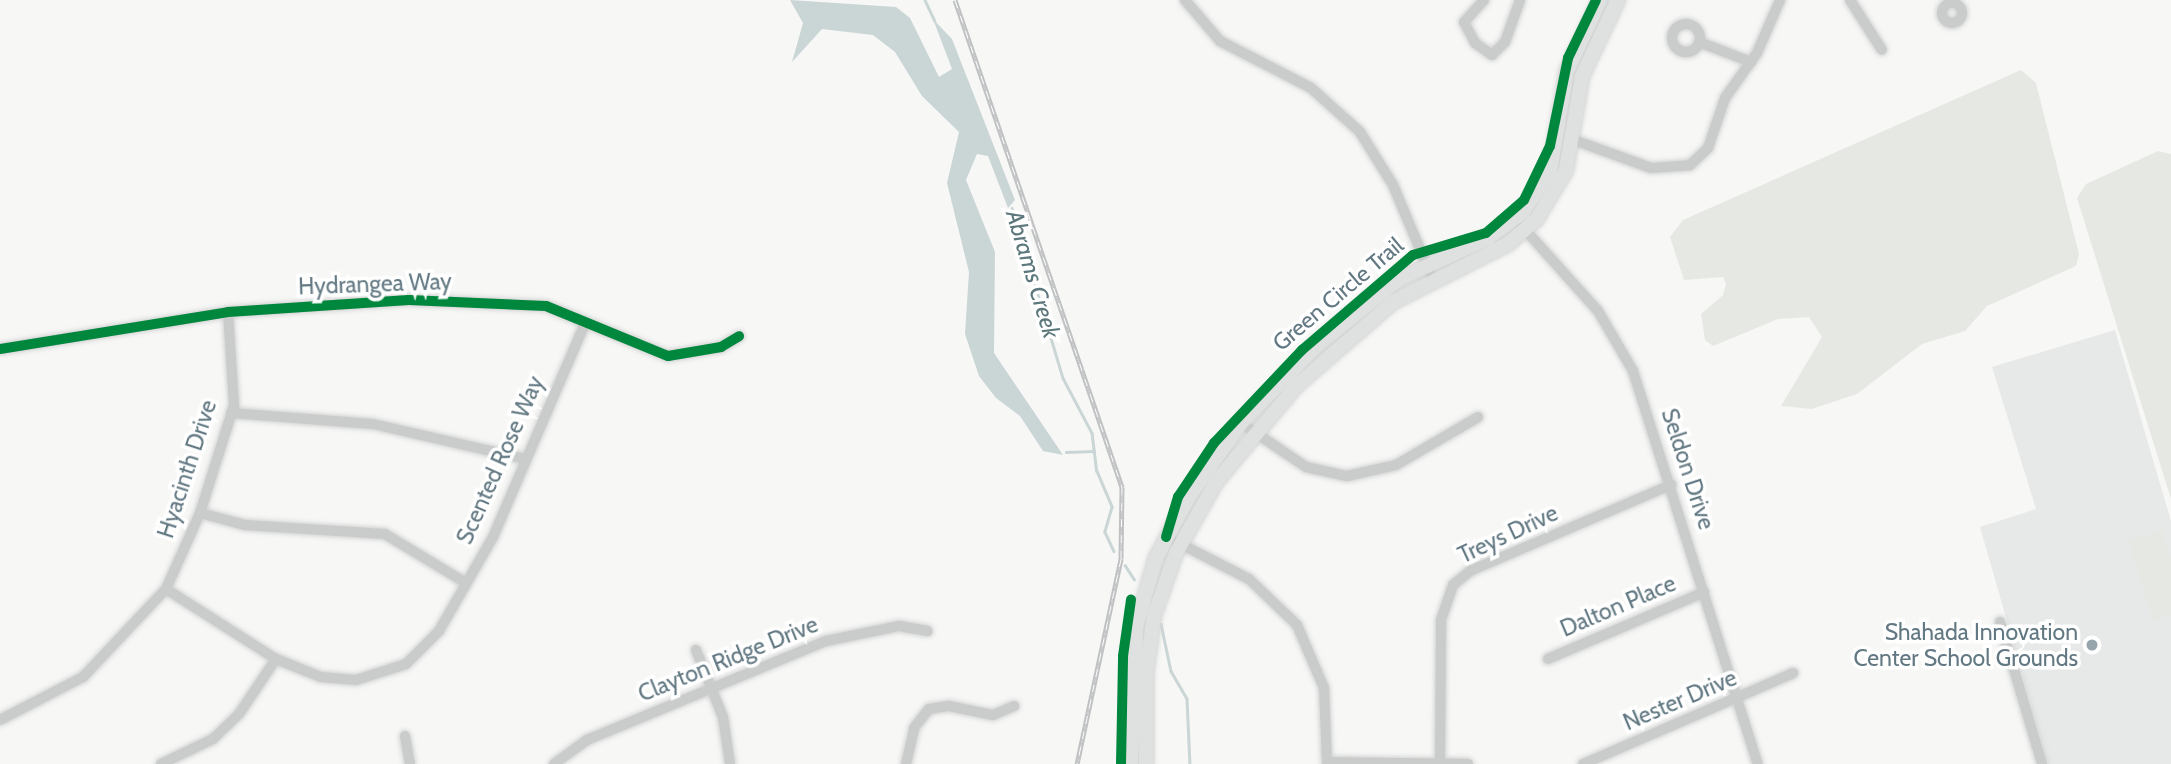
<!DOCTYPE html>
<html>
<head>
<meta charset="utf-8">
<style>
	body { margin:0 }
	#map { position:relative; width:2171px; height:764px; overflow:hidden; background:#f7f7f6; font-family:Cabin,sans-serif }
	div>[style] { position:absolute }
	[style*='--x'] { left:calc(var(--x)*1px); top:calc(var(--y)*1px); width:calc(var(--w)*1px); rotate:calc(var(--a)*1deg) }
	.built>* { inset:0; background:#e7e9e8 }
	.green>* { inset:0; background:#e6e9e3 }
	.water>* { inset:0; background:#cad5d6 }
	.stream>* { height:2.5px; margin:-1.25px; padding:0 1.25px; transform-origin:1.25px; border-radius:1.25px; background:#cad5d6 }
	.roads { filter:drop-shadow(0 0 2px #d3d4d4) drop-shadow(0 0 2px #d3d4d4) }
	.minor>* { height:10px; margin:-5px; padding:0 5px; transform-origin:5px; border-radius:5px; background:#cacccc }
	.minor>.ring { margin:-5px; padding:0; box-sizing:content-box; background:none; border:10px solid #cacccc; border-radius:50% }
	.major>* { height:14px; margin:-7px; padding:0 7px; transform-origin:7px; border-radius:7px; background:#dfe0e0 }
	.rail>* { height:5px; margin-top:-2.5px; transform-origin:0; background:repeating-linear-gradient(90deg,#fff 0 8px,#c0c1c2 0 16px); box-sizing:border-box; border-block:2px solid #c0c1c2 }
	.cycleway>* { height:10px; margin:-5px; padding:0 5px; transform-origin:5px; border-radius:5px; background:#00873e }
	.dots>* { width:19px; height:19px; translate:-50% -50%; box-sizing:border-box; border:4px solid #fff; border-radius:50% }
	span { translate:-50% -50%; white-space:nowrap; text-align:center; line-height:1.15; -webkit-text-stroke:7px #fff; paint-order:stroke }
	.street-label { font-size:23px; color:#627882 }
	.poi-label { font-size:23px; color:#627882 }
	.right { translate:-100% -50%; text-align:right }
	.water-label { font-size:24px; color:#5d787c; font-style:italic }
</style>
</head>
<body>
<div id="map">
	<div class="built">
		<div style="clip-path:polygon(2115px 330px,2171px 521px,2171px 764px,2048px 764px,1980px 527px,2036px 509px,1992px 367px)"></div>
	</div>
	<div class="green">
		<div style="clip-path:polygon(2021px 70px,2036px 83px,2079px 254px,2076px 266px,1987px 306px,1965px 331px,1922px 344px,1857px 394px,1812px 409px,1781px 406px,1822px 337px,1809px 317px,1778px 319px,1713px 346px,1705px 340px,1701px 314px,1723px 295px,1726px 284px,1723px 277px,1684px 280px,1670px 237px,1683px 220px)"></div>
		<div style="clip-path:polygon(2158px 151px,2171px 154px,2171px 499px,2077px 198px,2086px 184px)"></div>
		<div style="clip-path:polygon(2162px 530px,2171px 557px,2171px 615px,2153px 620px,2128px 541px)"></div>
	</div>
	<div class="water">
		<div style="clip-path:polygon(790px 0,896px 7px,910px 18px,939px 77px,952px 69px,933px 19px,952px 39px,1015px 200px,1008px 208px,988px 156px,977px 154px,966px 180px,995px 252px,994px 353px,1063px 455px,1043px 451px,1020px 416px,996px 398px,979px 376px,965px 334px,969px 272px,947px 183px,959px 132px,922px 96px,895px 52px,873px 35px,822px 29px,792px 62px,803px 23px)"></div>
	</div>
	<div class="stream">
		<div style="--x:925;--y:0;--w:23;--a:65"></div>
		<div style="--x:1012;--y:208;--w:177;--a:73.3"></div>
		<div style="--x:1063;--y:378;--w:62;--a:62.2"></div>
		<div style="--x:1092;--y:433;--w:38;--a:83"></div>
		<div style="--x:1097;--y:471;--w:39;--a:67"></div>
		<div style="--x:1112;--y:507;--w:26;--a:106"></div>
		<div style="--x:1105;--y:532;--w:21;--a:65"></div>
		<div style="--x:1066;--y:452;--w:28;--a:-2"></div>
		<div style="--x:1125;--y:565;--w:17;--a:57"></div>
		<div style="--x:1161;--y:624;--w:48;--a:78"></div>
		<div style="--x:1171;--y:671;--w:32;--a:60"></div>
		<div style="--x:1187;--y:699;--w:65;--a:87.4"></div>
	</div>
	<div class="roads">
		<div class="minor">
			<div style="--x:1185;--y:0;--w:54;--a:49.5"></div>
			<div style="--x:1220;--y:41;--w:102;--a:27.3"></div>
			<div style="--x:1311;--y:88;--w:66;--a:41.9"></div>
			<div style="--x:1360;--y:132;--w:62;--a:58.1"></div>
			<div style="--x:1393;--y:185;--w:101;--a:67.2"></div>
			<div style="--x:1484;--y:0;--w:30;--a:132"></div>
			<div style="--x:1464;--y:22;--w:24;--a:62"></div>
			<div style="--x:1475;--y:43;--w:21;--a:35"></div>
			<div style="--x:1492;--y:55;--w:18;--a:-45"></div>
			<div style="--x:1505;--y:42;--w:45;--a:-70.3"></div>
			<div style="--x:1850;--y:0;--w:59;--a:57.4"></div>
			<div class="ring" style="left:1942px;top:3px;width:10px;height:10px"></div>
			<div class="ring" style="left:1672px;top:24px;width:18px;height:18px"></div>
			<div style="--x:1699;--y:42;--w:56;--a:21"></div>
			<div style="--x:1574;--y:140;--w:82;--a:20"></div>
			<div style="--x:1651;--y:168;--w:39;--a:-4"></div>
			<div style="--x:1690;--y:165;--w:25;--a:-43"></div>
			<div style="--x:1708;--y:148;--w:53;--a:-71.2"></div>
			<div style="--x:1725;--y:98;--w:55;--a:-54.6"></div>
			<div style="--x:1757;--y:53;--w:58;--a:-66.5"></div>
			<div style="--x:1520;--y:224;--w:117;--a:48.1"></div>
			<div style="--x:1598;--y:311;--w:69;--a:59.7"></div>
			<div style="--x:1633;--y:371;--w:412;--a:72.4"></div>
			<div style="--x:0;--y:349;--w:231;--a:-9.2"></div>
			<div style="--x:228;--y:312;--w:181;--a:-3.8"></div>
			<div style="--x:409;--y:300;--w:137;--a:2.5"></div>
			<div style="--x:546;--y:306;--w:132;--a:22.3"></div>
			<div style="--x:668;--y:356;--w:54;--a:-9.6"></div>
			<div style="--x:721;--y:347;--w:21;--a:-31"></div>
			<div style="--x:231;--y:413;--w:142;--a:4.4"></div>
			<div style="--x:373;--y:424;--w:157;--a:12.9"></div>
			<div style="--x:1241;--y:423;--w:78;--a:34.1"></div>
			<div style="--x:1306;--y:467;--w:42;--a:12.4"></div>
			<div style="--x:1347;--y:476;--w:50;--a:-12.7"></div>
			<div style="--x:1396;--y:465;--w:95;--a:-30.3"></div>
			<div style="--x:200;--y:513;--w:47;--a:14.9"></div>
			<div style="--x:245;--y:525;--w:140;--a:3.7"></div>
			<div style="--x:385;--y:534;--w:95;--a:31.2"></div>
			<div style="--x:1175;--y:541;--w:83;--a:27.2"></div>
			<div style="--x:1249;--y:579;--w:66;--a:43.8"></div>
			<div style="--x:1297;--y:625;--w:69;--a:66.8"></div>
			<div style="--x:1324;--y:688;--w:76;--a:87.7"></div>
			<div style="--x:166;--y:589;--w:130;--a:32.5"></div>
			<div style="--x:276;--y:659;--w:48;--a:21.8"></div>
			<div style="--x:321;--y:677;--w:35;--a:5"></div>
			<div style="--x:356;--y:680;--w:52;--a:-17.7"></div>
			<div style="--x:406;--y:664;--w:47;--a:-45"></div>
			<div style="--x:439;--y:631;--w:108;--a:-60.1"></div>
			<div style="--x:493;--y:537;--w:233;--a:-66.7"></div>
			<div style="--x:2000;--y:622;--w:148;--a:73.5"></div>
			<div style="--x:696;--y:650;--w:72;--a:68.1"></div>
			<div style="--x:723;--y:717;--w:48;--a:81.5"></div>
			<div style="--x:1548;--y:659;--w:170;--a:-23.2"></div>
			<div style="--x:0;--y:720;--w:93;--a:-27.4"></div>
			<div style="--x:83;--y:677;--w:121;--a:-46.7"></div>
			<div style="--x:166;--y:589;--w:83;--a:-65.9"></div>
			<div style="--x:200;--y:513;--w:113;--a:-72.5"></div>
			<div style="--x:234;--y:405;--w:93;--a:-93.7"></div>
			<div style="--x:405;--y:736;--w:28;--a:80"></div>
			<div style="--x:1327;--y:762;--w:141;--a:0.8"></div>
			<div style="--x:161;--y:764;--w:58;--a:-25.7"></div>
			<div style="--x:213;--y:739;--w:36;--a:-44"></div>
			<div style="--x:239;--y:714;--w:66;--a:-56.1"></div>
			<div style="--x:554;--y:764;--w:41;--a:-36"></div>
			<div style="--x:587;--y:740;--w:259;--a:-22.5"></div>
			<div style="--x:826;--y:641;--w:75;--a:-11.6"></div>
			<div style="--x:899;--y:626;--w:29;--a:10"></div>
			<div style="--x:906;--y:764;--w:37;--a:-77"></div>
			<div style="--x:914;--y:728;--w:24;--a:-52"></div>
			<div style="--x:929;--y:709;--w:20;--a:-9"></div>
			<div style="--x:949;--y:706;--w:45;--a:11.6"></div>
			<div style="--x:993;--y:715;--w:23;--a:-23"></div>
			<div style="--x:1440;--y:764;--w:144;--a:-89.6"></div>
			<div style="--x:1441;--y:620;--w:37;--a:-71"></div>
			<div style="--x:1453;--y:585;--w:22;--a:-39"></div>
			<div style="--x:1470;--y:571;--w:219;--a:-23.2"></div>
			<div style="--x:1583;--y:764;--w:229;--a:-23.4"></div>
		</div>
		<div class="major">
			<div style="--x:1131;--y:764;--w:137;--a:-87.9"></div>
			<div style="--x:1136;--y:627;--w:72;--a:-73.8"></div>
			<div style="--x:1156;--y:558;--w:68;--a:-61.9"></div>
			<div style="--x:1188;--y:498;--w:92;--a:-54.8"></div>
			<div style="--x:1241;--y:423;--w:107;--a:-45.8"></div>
			<div style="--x:1316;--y:346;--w:107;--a:-38.9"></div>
			<div style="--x:1399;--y:279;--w:98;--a:-24.7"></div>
			<div style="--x:1488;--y:238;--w:44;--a:-36.6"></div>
			<div style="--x:1523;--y:212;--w:49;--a:-56.6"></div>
			<div style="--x:1550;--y:171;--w:101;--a:-80.4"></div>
			<div style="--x:1567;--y:71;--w:78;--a:-65.1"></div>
			<div style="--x:1146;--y:764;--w:91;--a:-90"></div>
			<div style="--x:1146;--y:673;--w:59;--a:-82.1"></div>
			<div style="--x:1154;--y:615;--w:66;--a:-70.5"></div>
			<div style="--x:1176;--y:553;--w:81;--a:-60.6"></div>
			<div style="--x:1216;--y:482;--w:125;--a:-50.2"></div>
			<div style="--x:1296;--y:386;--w:128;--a:-40.9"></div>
			<div style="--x:1393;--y:302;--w:129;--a:-26.8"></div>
			<div style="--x:1508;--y:244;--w:37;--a:-41"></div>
			<div style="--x:1536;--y:220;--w:58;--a:-59"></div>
			<div style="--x:1566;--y:170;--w:95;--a:-80.3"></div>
			<div style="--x:1582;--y:76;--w:84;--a:-64.7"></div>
		</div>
	</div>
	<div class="rail">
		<div style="--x:955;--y:0;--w:515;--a:71.07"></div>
		<div style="--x:1122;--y:487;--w:72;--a:90.8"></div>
		<div style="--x:1121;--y:559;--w:210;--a:102.1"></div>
	</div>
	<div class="cycleway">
		<div style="--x:0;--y:349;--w:231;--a:-9.2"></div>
		<div style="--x:228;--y:312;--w:181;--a:-3.8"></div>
		<div style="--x:409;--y:300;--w:137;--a:2.5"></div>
		<div style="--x:546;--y:306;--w:132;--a:22.3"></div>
		<div style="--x:668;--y:356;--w:54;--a:-9.6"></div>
		<div style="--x:721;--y:347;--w:21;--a:-31"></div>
		<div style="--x:1166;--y:537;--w:42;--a:-73.3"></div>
		<div style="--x:1178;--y:497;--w:65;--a:-56.3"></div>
		<div style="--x:1214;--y:443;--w:128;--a:-46.6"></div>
		<div style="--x:1302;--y:350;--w:146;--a:-40.6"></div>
		<div style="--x:1413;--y:255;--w:76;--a:-16.8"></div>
		<div style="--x:1486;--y:233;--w:50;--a:-41"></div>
		<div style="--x:1524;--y:200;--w:60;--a:-64.3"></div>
		<div style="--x:1550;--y:146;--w:90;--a:-78.4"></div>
		<div style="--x:1568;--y:58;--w:64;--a:-64.2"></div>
		<div style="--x:1121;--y:764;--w:108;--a:-88.9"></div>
		<div style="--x:1123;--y:656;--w:57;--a:-81.9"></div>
	</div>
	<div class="dots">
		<div style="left:2092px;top:645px;background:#96a4ab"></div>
	</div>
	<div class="street-label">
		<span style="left:375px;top:284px;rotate:-2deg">Hydrangea Way</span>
		<span style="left:1338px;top:294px;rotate:-40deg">Green Circle Trail</span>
		<span style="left:500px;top:460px;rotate:-66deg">Scented Rose Way</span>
		<span style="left:187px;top:469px;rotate:-72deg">Hyacinth Drive</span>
		<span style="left:1688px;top:469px;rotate:72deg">Seldon Drive</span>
		<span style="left:1508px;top:534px;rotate:-25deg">Treys Drive</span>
		<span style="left:1618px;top:606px;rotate:-23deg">Dalton Place</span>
		<span style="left:728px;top:659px;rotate:-22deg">Clayton Ridge Drive</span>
		<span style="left:1680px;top:700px;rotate:-23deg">Nester Drive</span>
	</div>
	<div class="poi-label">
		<span class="right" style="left:2078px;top:645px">Shahada Innovation<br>Center School Grounds</span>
	</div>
	<div class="water-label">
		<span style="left:1033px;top:274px;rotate:73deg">Abrams Creek</span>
	</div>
</div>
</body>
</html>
